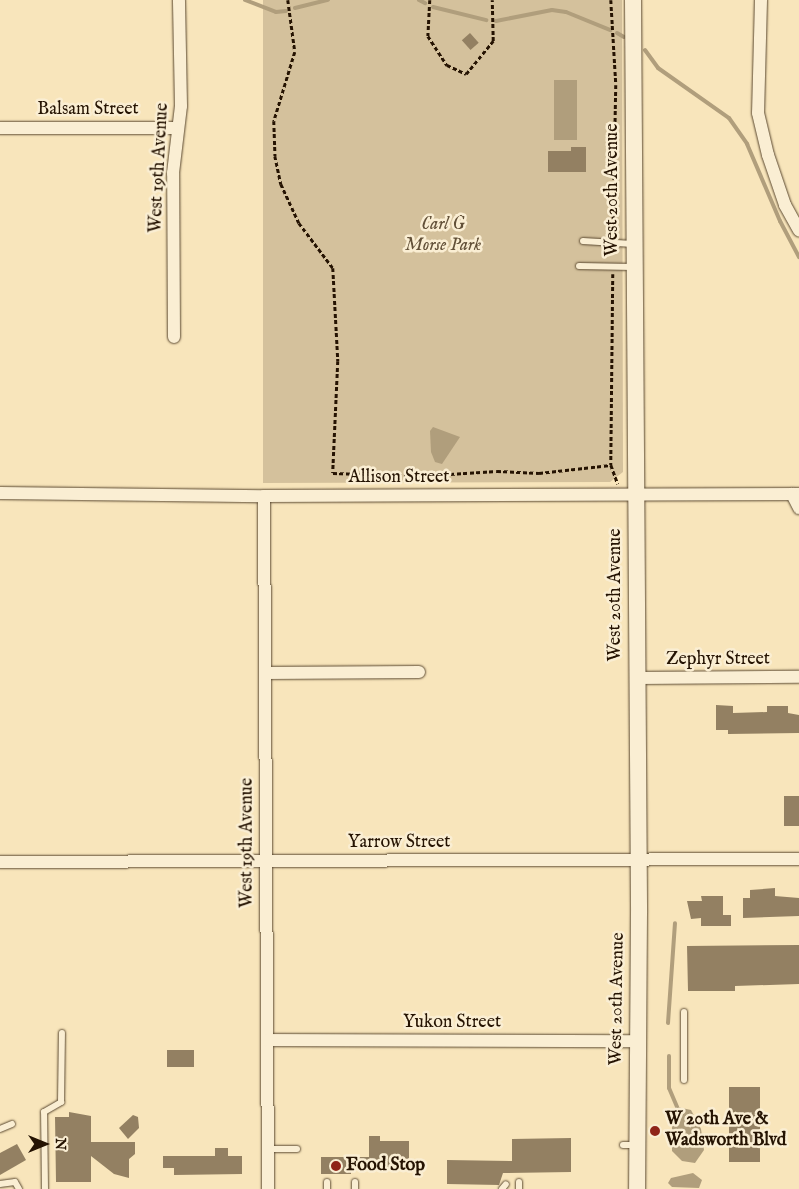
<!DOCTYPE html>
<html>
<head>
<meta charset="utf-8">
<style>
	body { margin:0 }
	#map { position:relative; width:799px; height:1189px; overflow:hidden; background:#f8e5bb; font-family:"IM FELL English",serif }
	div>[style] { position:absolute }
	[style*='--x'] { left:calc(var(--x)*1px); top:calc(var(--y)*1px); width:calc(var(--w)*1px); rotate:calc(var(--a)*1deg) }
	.green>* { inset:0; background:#d4c19c }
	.water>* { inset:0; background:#b09e7c; transform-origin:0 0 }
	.stream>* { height:4px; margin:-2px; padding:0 2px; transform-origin:2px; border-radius:2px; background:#b09e7c }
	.building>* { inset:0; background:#938062; transform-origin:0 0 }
	.path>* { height:2.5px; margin-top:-1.25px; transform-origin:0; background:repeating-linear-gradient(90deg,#251302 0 4px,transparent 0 6.5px) }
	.roads { filter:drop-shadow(0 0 1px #5a4830) drop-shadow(0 0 1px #5a4830) }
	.service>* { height:6px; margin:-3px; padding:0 3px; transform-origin:3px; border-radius:3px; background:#faeed3 }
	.minor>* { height:12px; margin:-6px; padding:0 6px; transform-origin:6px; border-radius:6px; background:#faeed3 }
	.tertiary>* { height:16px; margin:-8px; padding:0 8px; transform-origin:8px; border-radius:8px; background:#faeed3 }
	.dots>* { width:14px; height:14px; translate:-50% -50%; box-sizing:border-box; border:2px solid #faeed3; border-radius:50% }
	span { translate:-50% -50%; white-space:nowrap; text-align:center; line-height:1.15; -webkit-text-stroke:5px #faeed3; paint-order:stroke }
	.street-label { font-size:18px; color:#251302 }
	.park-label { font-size:18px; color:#625038; font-style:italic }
	.poi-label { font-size:18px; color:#251302; font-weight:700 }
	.left { translate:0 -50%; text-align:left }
	.north { position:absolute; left:20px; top:1119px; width:50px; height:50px; -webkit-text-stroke:4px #faeed3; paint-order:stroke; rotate:90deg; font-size:14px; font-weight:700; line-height:20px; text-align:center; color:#251302 }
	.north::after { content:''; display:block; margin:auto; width:18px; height:22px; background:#251302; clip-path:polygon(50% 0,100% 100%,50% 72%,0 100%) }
</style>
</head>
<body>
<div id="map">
	<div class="green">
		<div style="clip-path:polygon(263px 0,622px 0,623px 472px,610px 482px,263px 483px)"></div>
	</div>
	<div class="water">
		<div style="left:554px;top:80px;width:23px;height:60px"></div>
		<div style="clip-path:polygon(433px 427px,460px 437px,442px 464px,435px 462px,431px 452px,430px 431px)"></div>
		<div style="clip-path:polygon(677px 1107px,691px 1110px,701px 1129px,704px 1150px,695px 1163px,682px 1161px,672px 1151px,672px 1112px)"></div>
		<div style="clip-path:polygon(693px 1173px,702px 1180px,699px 1188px,672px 1187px,668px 1183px,671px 1178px)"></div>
	</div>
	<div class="stream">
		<div style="--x:245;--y:0;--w:33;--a:21"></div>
		<div style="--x:276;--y:12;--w:10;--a:-6"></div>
		<div style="--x:419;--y:0;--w:7;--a:27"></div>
		<div style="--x:433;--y:7;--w:55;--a:13.8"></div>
		<div style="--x:295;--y:8;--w:34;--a:-14"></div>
		<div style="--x:496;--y:21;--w:57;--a:-11.1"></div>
		<div style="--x:552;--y:10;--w:14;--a:8"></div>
		<div style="--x:566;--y:12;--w:48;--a:22.2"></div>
		<div style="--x:617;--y:33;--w:8;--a:30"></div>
		<div style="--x:645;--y:50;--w:22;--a:54"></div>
		<div style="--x:658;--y:68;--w:87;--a:35.2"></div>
		<div style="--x:729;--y:118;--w:32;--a:55"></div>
		<div style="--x:747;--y:144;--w:84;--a:66.8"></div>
		<div style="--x:780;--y:221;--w:41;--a:62.2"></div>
		<div style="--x:668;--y:1023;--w:100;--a:-86"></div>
		<div style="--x:669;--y:1056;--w:32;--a:90"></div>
		<div style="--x:669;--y:1088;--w:21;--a:67"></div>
	</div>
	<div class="building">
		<div style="left:470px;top:33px;width:13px;height:11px;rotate:48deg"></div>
		<div style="clip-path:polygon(571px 147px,586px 147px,586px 172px,548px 172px,548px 151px,571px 151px)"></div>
		<div style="clip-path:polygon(716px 705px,733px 706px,733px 713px,767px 712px,767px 706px,788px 706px,788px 713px,799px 715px,799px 733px,728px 734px,728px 730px,716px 730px)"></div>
		<div style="left:784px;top:796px;width:15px;height:30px"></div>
		<div style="clip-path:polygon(775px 888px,775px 896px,799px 898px,799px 916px,743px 918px,743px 898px,750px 898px,750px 890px)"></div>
		<div style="clip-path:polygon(701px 896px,723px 896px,723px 915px,731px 915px,731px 926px,701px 926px,701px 918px,691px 919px,687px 901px,702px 901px)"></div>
		<div style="clip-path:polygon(799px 945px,799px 984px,735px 986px,735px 991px,688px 991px,687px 946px)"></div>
		<div style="left:167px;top:1050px;width:27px;height:17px"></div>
		<div style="left:760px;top:1087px;width:75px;height:31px;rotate:90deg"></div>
		<div style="clip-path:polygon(69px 1112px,91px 1116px,91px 1142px,135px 1142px,135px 1154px,129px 1159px,129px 1178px,114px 1174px,91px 1156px,91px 1182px,56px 1182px,55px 1117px,69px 1117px)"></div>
		<div style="clip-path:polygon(133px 1115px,138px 1117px,139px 1128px,128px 1139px,119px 1128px)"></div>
		<div style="clip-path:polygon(369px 1136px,380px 1136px,380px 1141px,409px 1141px,409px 1169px,351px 1169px,351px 1174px,321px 1174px,321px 1157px,369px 1157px)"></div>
		<div style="clip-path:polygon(571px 1138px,571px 1172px,503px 1173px,499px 1185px,447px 1184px,447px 1160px,512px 1161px,512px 1139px)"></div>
		<div style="clip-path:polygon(17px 1144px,26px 1160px,0 1175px,0 1153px)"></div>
		<div style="clip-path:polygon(215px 1148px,228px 1148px,228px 1156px,242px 1156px,242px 1174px,174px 1175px,174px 1168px,163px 1168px,163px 1156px,215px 1156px)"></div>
	</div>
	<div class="path">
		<div style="--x:288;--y:0;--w:52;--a:82.3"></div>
		<div style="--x:295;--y:52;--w:72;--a:106.9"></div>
		<div style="--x:274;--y:121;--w:35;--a:88"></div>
		<div style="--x:275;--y:156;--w:29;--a:78"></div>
		<div style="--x:281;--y:184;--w:43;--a:65.2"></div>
		<div style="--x:299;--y:223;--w:56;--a:52.9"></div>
		<div style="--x:333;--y:268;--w:93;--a:86.9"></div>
		<div style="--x:338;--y:361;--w:112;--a:92.6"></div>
		<div style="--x:333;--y:473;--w:85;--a:2"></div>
		<div style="--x:418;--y:476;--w:79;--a:-3.6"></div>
		<div style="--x:497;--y:471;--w:42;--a:2.7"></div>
		<div style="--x:539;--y:473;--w:72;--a:-6.3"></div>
		<div style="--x:430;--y:0;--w:36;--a:93"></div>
		<div style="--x:428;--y:36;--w:35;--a:57"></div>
		<div style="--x:447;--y:65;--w:21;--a:25"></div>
		<div style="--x:466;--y:74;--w:43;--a:-50.7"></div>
		<div style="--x:493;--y:41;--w:41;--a:-91.4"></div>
		<div style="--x:611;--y:0;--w:85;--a:86.6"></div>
		<div style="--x:616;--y:85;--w:151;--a:91.1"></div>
		<div style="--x:613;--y:274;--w:191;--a:90.6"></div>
		<div style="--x:611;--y:465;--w:20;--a:70"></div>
	</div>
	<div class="roads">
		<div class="service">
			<div style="--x:583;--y:241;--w:50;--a:3.4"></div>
			<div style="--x:579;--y:266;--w:54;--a:1.1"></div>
			<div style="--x:684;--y:1080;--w:68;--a:-90"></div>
			<div style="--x:0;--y:1129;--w:13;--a:-23"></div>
			<div style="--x:623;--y:1145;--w:14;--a:0"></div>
			<div style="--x:268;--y:1149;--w:29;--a:0"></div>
			<div style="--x:327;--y:1182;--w:7;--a:90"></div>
			<div style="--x:355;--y:1182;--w:7;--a:90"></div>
			<div style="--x:0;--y:1184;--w:15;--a:-8"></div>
			<div style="--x:15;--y:1182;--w:8;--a:60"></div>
			<div style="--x:45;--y:1189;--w:77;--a:-90.7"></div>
			<div style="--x:44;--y:1112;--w:20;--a:-30"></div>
			<div style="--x:61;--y:1102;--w:69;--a:-89.2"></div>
			<div style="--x:502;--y:1189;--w:6;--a:-51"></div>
			<div style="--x:519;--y:1189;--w:7;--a:-90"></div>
		</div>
		<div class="minor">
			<div style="--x:761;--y:0;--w:113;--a:91.5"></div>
			<div style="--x:758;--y:113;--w:43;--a:76.6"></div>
			<div style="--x:768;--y:155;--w:53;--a:71.2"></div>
			<div style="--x:785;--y:205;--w:29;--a:61"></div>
			<div style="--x:0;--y:128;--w:176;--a:0"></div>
			<div style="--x:174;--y:337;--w:164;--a:-90.3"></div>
			<div style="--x:173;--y:173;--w:67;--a:-83.2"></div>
			<div style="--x:181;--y:106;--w:106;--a:-91.1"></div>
			<div style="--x:0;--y:493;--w:264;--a:0.7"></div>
			<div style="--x:264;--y:496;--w:535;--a:-0.21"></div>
			<div style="--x:792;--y:494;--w:16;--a:63"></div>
			<div style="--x:264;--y:496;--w:693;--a:89.67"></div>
			<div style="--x:265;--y:673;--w:154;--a:-0.4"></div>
			<div style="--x:637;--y:678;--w:162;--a:-0.4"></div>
			<div style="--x:0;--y:862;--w:799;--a:-0.22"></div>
			<div style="--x:267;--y:1040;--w:369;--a:0.2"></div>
		</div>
		<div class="tertiary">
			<div style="--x:633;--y:0;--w:913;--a:89.62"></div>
			<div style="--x:639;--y:913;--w:276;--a:90.4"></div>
		</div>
	</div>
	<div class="dots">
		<div style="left:655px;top:1131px;background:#8f2418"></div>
		<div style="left:336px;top:1166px;background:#8f2418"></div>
	</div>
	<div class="street-label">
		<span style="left:88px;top:110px">Balsam Street</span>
		<span style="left:160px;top:168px;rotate:-87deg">West 19th Avenue</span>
		<span style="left:613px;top:190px;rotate:-90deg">West 20th Avenue</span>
		<span style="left:399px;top:478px">Allison Street</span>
		<span style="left:616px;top:595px;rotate:-90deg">West 20th Avenue</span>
		<span style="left:718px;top:660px">Zephyr Street</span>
		<span style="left:248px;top:843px;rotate:-90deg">West 19th Avenue</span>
		<span style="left:399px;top:843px">Yarrow Street</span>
		<span style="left:618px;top:999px;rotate:-89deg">West 20th Avenue</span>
		<span style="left:452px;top:1023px">Yukon Street</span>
	</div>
	<div class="park-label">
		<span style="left:443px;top:236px">Carl G<br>Morse Park</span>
	</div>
	<div class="poi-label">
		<span class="left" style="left:665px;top:1131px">W 20th Ave &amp;<br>Wadsworth Blvd</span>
		<span class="left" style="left:346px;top:1166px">Food Stop</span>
	</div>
	<div class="north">N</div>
</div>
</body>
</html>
